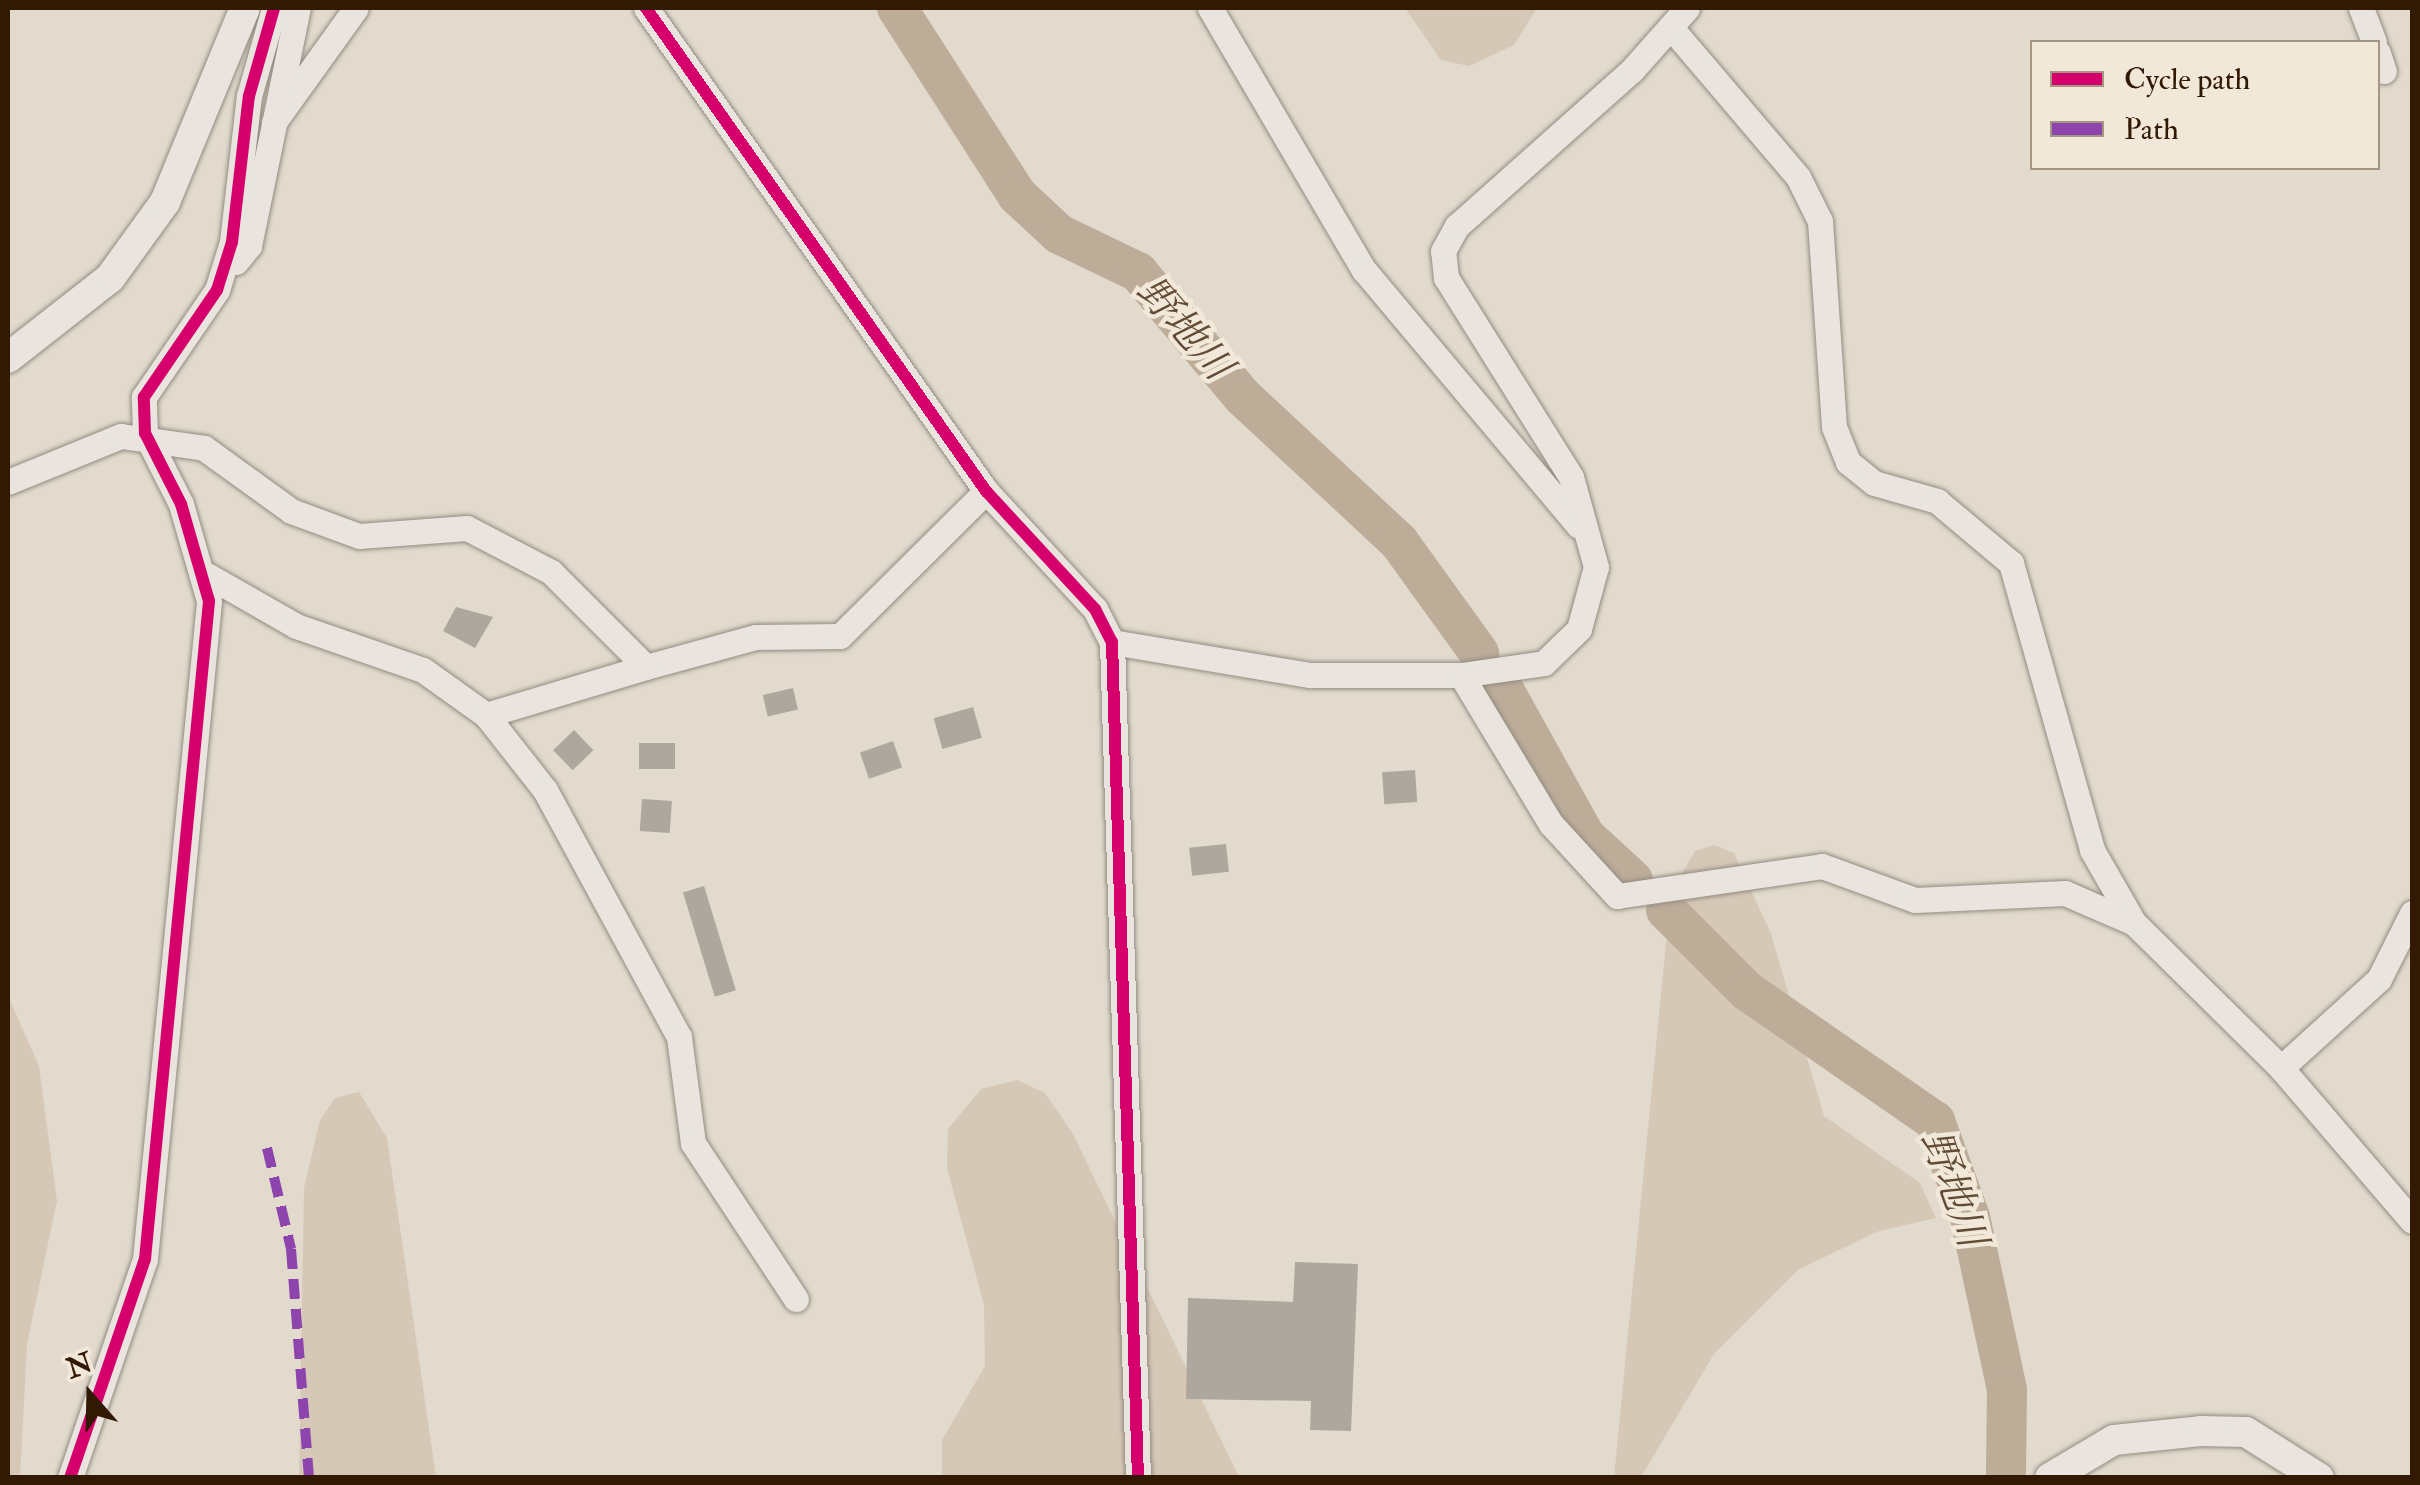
<!DOCTYPE html>
<html>
<head>
<meta charset="utf-8">
<style>
	body { margin:0 }
	#map { position:relative; width:2420px; height:1485px; overflow:hidden; background:#e2dacd; font-family:"IM FELL Double Pica","Noto Serif JP",serif }
	div>[style] { position:absolute }
	[style*='--x'] { left:calc(var(--x)*1px); top:calc(var(--y)*1px); width:calc(var(--w)*1px); rotate:calc(var(--a)*1deg) }
	.green>* { inset:0; background:#d6c8b6 }
	.river>* { height:40px; margin:-20px; padding:0 20px; transform-origin:20px; border-radius:20px; background:#bcac98 }
	.building>* { inset:0; background:#aea79d; transform-origin:0 0 }
	.roads { filter:drop-shadow(0 0 2px #928b81) drop-shadow(0 0 2px #928b81) }
	.minor>* { height:25px; margin:-12.5px; padding:0 12.5px; transform-origin:12.5px; border-radius:12.5px; background:#e9e4de }
	.tertiary>* { height:30px; margin:-15px; padding:0 15px; transform-origin:15px; border-radius:15px; background:#e9e4de }
	.quiet>* { height:10px; margin-top:-5px; transform-origin:0; background:repeating-linear-gradient(90deg,#8e44ad 0 20px,transparent 0 30px) }
	.cycleway>* { height:12px; margin:-6px; padding:0 6px; transform-origin:6px; border-radius:6px; background:#d6006c }
	span { translate:-50% -50%; white-space:nowrap; text-align:center; line-height:1.15; -webkit-text-stroke:9px #f2e8d9; paint-order:stroke }
	.water-label { font-size:40px; color:#634c36; font-style:italic }
	.frame { position:absolute; inset:0; border:10px solid #321903; pointer-events:none }
	.legend { position:absolute; left:2030px; top:40px; width:350px; height:130px; box-sizing:border-box; background:#f2e8d9; border:2px solid #a59583; margin:0; padding:12px 18px; list-style:none; font-size:30px; color:#321903 }
	.legend li { display:flex; align-items:center; gap:20px; height:50px }
	.legend b { width:50px; border:2px solid #a59583 }
	.north { position:absolute; left:40px; top:1345px; width:100px; height:100px; -webkit-text-stroke:8px #f2e8d9; paint-order:stroke; rotate:340deg; font-size:28px; font-weight:700; line-height:40px; text-align:center; color:#321903 }
	.north::after { content:''; display:block; margin:auto; width:35px; height:45px; background:#321903; clip-path:polygon(50% 0,100% 100%,50% 72%,0 100%) }
</style>
</head>
<body>
<div id="map">
	<div class="green">
		<div style="clip-path:polygon(1405px 8px,1537px 8px,1514px 45px,1469px 66px,1441px 60px)"></div>
		<div style="clip-path:polygon(1714px 845px,1734px 853px,1771px 934px,1824px 1116px,1920px 1183px,1936px 1218px,1876px 1232px,1798px 1270px,1714px 1354px,1641px 1477px,1614px 1477px,1671px 892px,1695px 851px)"></div>
		<div style="clip-path:polygon(8px 996px,39px 1066px,57px 1201px,27px 1344px,20px 1478px,8px 1477px)"></div>
		<div style="clip-path:polygon(1017px 1080px,1045px 1093px,1073px 1134px,1239px 1477px,942px 1478px,942px 1440px,985px 1366px,984px 1305px,947px 1168px,948px 1129px,981px 1089px)"></div>
		<div style="clip-path:polygon(359px 1092px,387px 1138px,436px 1477px,299px 1477px,304px 1188px,320px 1120px,335px 1098px)"></div>
	</div>
	<div class="river">
		<div style="--x:897;--y:8;--w:222;--a:57.3"></div>
		<div style="--x:1017;--y:195;--w:57;--a:42.9"></div>
		<div style="--x:1059;--y:234;--w:88;--a:25.7"></div>
		<div style="--x:1138;--y:272;--w:163;--a:50"></div>
		<div style="--x:1243;--y:397;--w:213;--a:42.9"></div>
		<div style="--x:1399;--y:542;--w:137;--a:54.2"></div>
		<div style="--x:1503;--y:688;--w:169;--a:61"></div>
		<div style="--x:1585;--y:836;--w:65;--a:42.5"></div>
		<div style="--x:1666;--y:910;--w:115;--a:45"></div>
		<div style="--x:1747;--y:991;--w:229;--a:34.7"></div>
		<div style="--x:1935;--y:1121;--w:102;--a:70"></div>
		<div style="--x:1970;--y:1217;--w:177;--a:77.9"></div>
		<div style="--x:2007;--y:1390;--w:83;--a:90.7"></div>
	</div>
	<div class="building">
		<div style="clip-path:polygon(456px 607px,493px 617px,475px 648px,443px 631px)"></div>
		<div style="left:793px;top:688px;width:22px;height:31px;rotate:77deg"></div>
		<div style="left:973px;top:707px;width:32px;height:41px;rotate:74deg"></div>
		<div style="left:574px;top:730px;width:28px;height:29px;rotate:46deg"></div>
		<div style="left:893px;top:741px;width:28px;height:35px;rotate:71deg"></div>
		<div style="left:639px;top:743px;width:36px;height:26px"></div>
		<div style="left:1415px;top:770px;width:32px;height:33px;rotate:86deg"></div>
		<div style="left:642px;top:799px;width:30px;height:32px;rotate:4deg"></div>
		<div style="left:1226px;top:844px;width:28px;height:37px;rotate:84deg"></div>
		<div style="left:704px;top:886px;width:109px;height:22px;rotate:73deg"></div>
		<div style="clip-path:polygon(1295px 1262px,1358px 1264px,1351px 1431px,1310px 1430px,1311px 1401px,1186px 1399px,1188px 1298px,1293px 1302px)"></div>
	</div>
	<div class="roads">
		<div class="minor">
			<div style="--x:646;--y:8;--w:591;--a:54.86"></div>
			<div style="--x:986;--y:491;--w:161;--a:47.3"></div>
			<div style="--x:1095;--y:609;--w:37;--a:63"></div>
			<div style="--x:1112;--y:642;--w:836;--a:88.22"></div>
			<div style="--x:1210;--y:8;--w:304;--a:59.6"></div>
			<div style="--x:1364;--y:270;--w:334;--a:50"></div>
			<div style="--x:2361;--y:8;--w:36;--a:69"></div>
			<div style="--x:1673;--y:30;--w:193;--a:49.6"></div>
			<div style="--x:1798;--y:177;--w:49;--a:63.4"></div>
			<div style="--x:1820;--y:221;--w:206;--a:86.1"></div>
			<div style="--x:1834;--y:427;--w:38;--a:68"></div>
			<div style="--x:1848;--y:462;--w:33;--a:39"></div>
			<div style="--x:1874;--y:483;--w:66;--a:15.9"></div>
			<div style="--x:1937;--y:501;--w:97;--a:40"></div>
			<div style="--x:2011;--y:563;--w:298;--a:74.2"></div>
			<div style="--x:2092;--y:850;--w:84;--a:60.1"></div>
			<div style="--x:2134;--y:923;--w:206;--a:44.6"></div>
			<div style="--x:2281;--y:1068;--w:201;--a:49.4"></div>
			<div style="--x:2378;--y:53;--w:19;--a:72"></div>
			<div style="--x:274;--y:122;--w:140;--a:-54.3"></div>
			<div style="--x:236;--y:262;--w:21;--a:-51"></div>
			<div style="--x:249;--y:246;--w:243;--a:-78.4"></div>
			<div style="--x:8;--y:482;--w:122;--a:-22.2"></div>
			<div style="--x:121;--y:436;--w:84;--a:8.2"></div>
			<div style="--x:204;--y:448;--w:107;--a:35.9"></div>
			<div style="--x:291;--y:511;--w:72;--a:20.2"></div>
			<div style="--x:359;--y:536;--w:108;--a:-4.2"></div>
			<div style="--x:467;--y:528;--w:95;--a:27.6"></div>
			<div style="--x:551;--y:572;--w:134;--a:45"></div>
			<div style="--x:646;--y:667;--w:114;--a:-15.3"></div>
			<div style="--x:756;--y:637;--w:84;--a:-0.7"></div>
			<div style="--x:840;--y:636;--w:206;--a:-44.8"></div>
			<div style="--x:207;--y:575;--w:103;--a:29.8"></div>
			<div style="--x:296;--y:626;--w:134;--a:19.1"></div>
			<div style="--x:423;--y:670;--w:77;--a:35.5"></div>
			<div style="--x:486;--y:715;--w:95;--a:51.8"></div>
			<div style="--x:545;--y:790;--w:281;--a:61.5"></div>
			<div style="--x:679;--y:1037;--w:107;--a:82.5"></div>
			<div style="--x:693;--y:1143;--w:187;--a:56.6"></div>
			<div style="--x:1112;--y:642;--w:201;--a:9.5"></div>
			<div style="--x:1310;--y:675;--w:151;--a:0"></div>
			<div style="--x:1461;--y:675;--w:84;--a:-8.2"></div>
			<div style="--x:1544;--y:663;--w:49;--a:-44.2"></div>
			<div style="--x:1579;--y:629;--w:64;--a:-74.7"></div>
			<div style="--x:1596;--y:567;--w:93;--a:-105.5"></div>
			<div style="--x:1571;--y:477;--w:235;--a:-122.1"></div>
			<div style="--x:1446;--y:278;--w:27;--a:-96"></div>
			<div style="--x:1443;--y:251;--w:29;--a:-61"></div>
			<div style="--x:1457;--y:226;--w:234;--a:-41.7"></div>
			<div style="--x:1632;--y:70;--w:83;--a:-48.4"></div>
			<div style="--x:1461;--y:675;--w:174;--a:58.9"></div>
			<div style="--x:1551;--y:824;--w:98;--a:47.5"></div>
			<div style="--x:1617;--y:896;--w:207;--a:-8.3"></div>
			<div style="--x:1822;--y:866;--w:99;--a:20.1"></div>
			<div style="--x:1915;--y:900;--w:150;--a:-2.7"></div>
			<div style="--x:2065;--y:893;--w:75;--a:23.5"></div>
			<div style="--x:486;--y:715;--w:167;--a:-16.7"></div>
			<div style="--x:2281;--y:1068;--w:132;--a:-42.2"></div>
			<div style="--x:2379;--y:979;--w:74;--a:-63.4"></div>
			<div style="--x:70;--y:1478;--w:231;--a:-71.1"></div>
			<div style="--x:145;--y:1259;--w:661;--a:-84.44"></div>
			<div style="--x:209;--y:601;--w:101;--a:-106.1"></div>
			<div style="--x:181;--y:504;--w:80;--a:-116.9"></div>
			<div style="--x:145;--y:433;--w:36;--a:-92"></div>
			<div style="--x:144;--y:397;--w:130;--a:-55.7"></div>
			<div style="--x:217;--y:290;--w:50;--a:-72.6"></div>
			<div style="--x:232;--y:242;--w:147;--a:-83.4"></div>
			<div style="--x:249;--y:96;--w:91;--a:-74.1"></div>
		</div>
		<div class="tertiary">
			<div style="--x:8;--y:358;--w:130;--a:-38.1"></div>
			<div style="--x:110;--y:278;--w:94;--a:-54.1"></div>
			<div style="--x:165;--y:202;--w:210;--a:-67.6"></div>
			<div style="--x:2050;--y:1478;--w:74;--a:-30.7"></div>
			<div style="--x:2114;--y:1440;--w:87;--a:-5.9"></div>
			<div style="--x:2201;--y:1431;--w:45;--a:1.3"></div>
			<div style="--x:2246;--y:1432;--w:86;--a:32.2"></div>
		</div>
	</div>
	<div class="quiet">
		<div style="--x:267;--y:1148;--w:104;--a:76.6"></div>
		<div style="--x:291;--y:1249;--w:230;--a:85.5"></div>
	</div>
	<div class="cycleway">
		<div style="--x:646;--y:8;--w:591;--a:54.86"></div>
		<div style="--x:986;--y:491;--w:161;--a:47.3"></div>
		<div style="--x:1095;--y:609;--w:37;--a:63"></div>
		<div style="--x:1112;--y:642;--w:836;--a:88.22"></div>
		<div style="--x:70;--y:1478;--w:231;--a:-71.1"></div>
		<div style="--x:145;--y:1259;--w:661;--a:-84.44"></div>
		<div style="--x:209;--y:601;--w:101;--a:-106.1"></div>
		<div style="--x:181;--y:504;--w:80;--a:-116.9"></div>
		<div style="--x:145;--y:433;--w:36;--a:-92"></div>
		<div style="--x:144;--y:397;--w:130;--a:-55.7"></div>
		<div style="--x:217;--y:290;--w:50;--a:-72.6"></div>
		<div style="--x:232;--y:242;--w:147;--a:-83.4"></div>
		<div style="--x:249;--y:96;--w:91;--a:-74.1"></div>
	</div>
	<div class="water-label">
		<span style="left:1184px;top:329px;rotate:49deg">野地川</span>
		<span style="left:1953px;top:1189px;rotate:70deg">野地川</span>
	</div>
	<div class="frame"></div>
	<ul class="legend">
	<li><b style="height:12px;background:#d6006c"></b>Cycle path</li>
	<li><b style="height:12px;background:#8e44ad"></b>Path</li>
	</ul>
	<div class="north">N</div>
</div>
</body>
</html>
